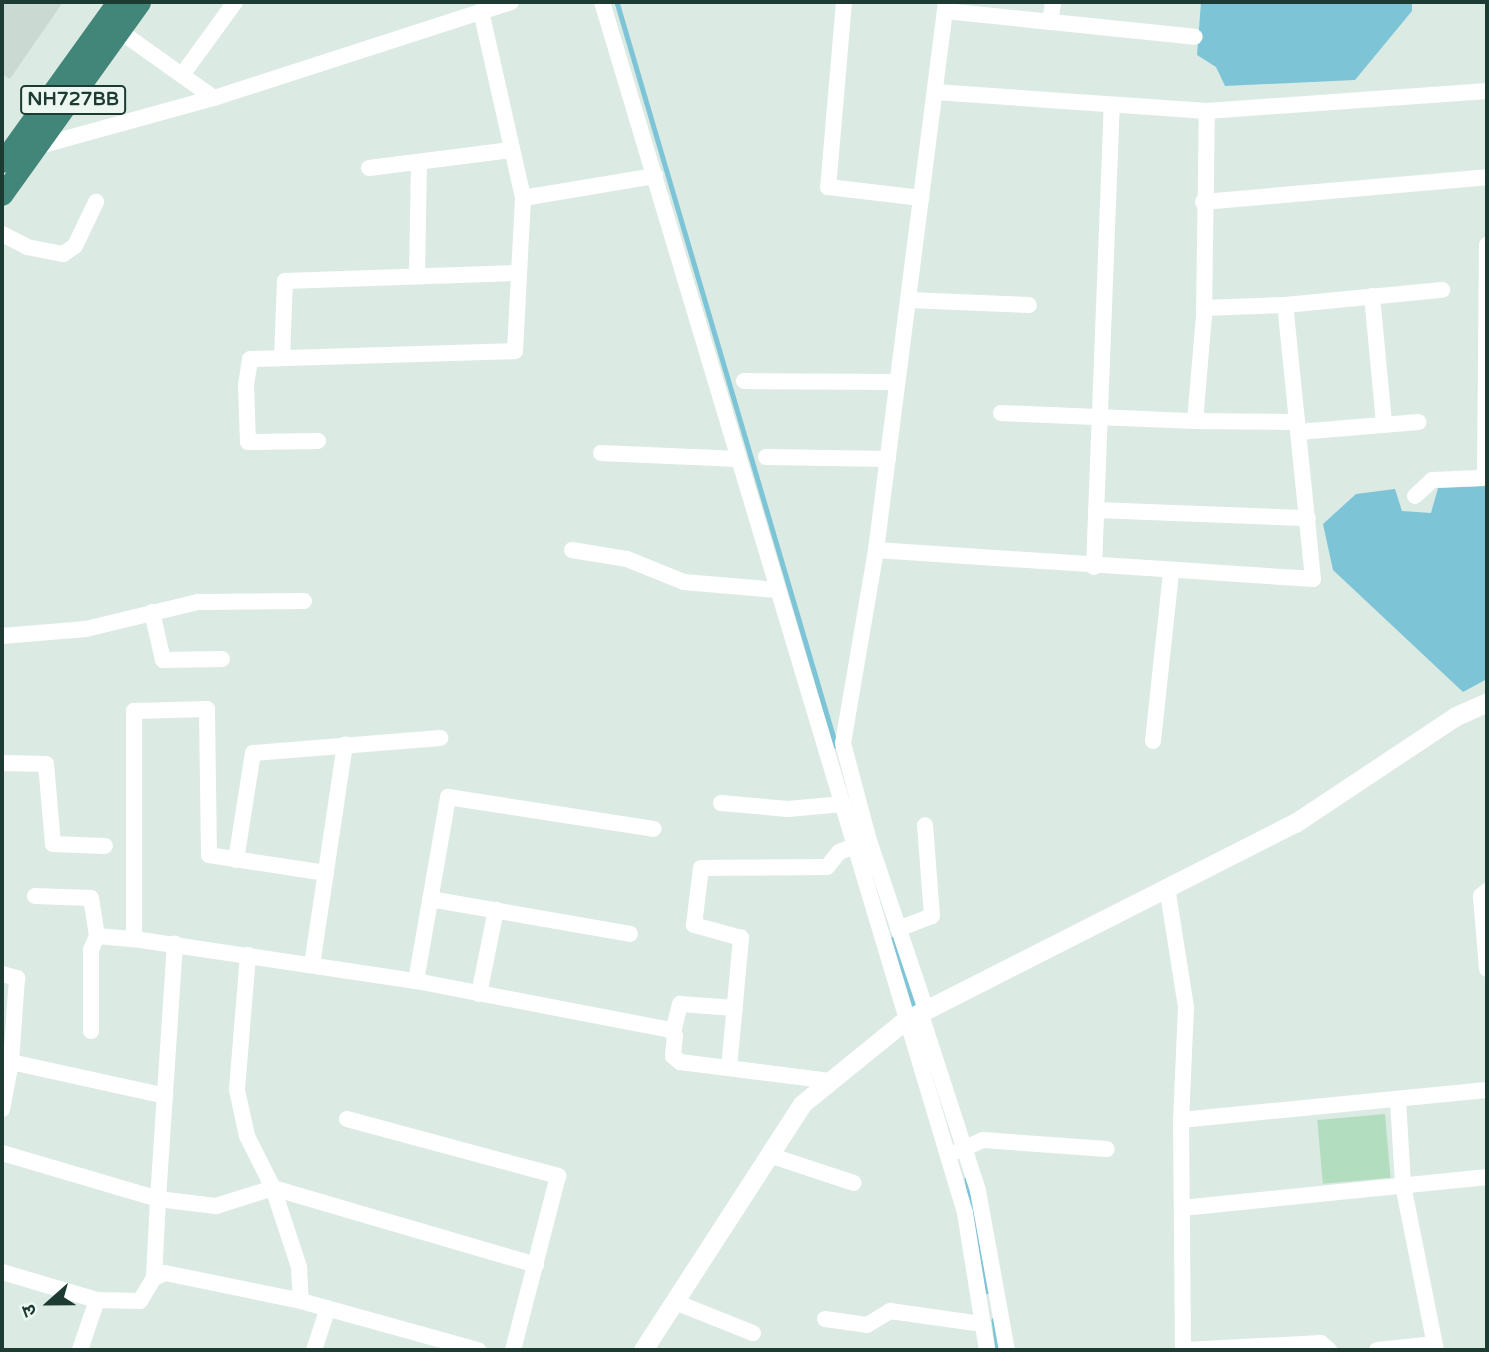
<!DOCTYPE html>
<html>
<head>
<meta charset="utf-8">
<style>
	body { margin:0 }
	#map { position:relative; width:1489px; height:1352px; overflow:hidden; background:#dceae4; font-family:"Varela Round","Noto Sans Devanagari",sans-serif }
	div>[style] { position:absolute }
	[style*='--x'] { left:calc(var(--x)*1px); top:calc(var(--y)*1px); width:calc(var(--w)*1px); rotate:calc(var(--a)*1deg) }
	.built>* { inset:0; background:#cadad3 }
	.green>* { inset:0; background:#b2debf; transform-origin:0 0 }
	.water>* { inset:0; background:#7dc5d6 }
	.stream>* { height:4.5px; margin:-2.25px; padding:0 2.25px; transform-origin:2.25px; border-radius:2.25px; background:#7dc5d6 }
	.minor>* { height:16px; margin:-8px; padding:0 8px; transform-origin:8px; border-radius:8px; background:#fff }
	.tertiary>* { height:19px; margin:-9.5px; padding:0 9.5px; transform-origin:9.5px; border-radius:9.5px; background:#fff }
	.trunk>* { height:21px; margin:-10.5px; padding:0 10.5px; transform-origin:10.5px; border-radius:10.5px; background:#418679 }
	span { translate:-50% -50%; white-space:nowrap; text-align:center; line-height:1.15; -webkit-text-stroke:5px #ecf7f2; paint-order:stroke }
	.shield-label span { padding:2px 5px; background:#ecf7f2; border:2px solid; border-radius:5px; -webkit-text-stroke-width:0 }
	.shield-label { font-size:19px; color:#1d3a33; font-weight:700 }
	.frame { position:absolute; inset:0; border:4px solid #1d3a33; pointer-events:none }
	.north { position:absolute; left:14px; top:1268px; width:70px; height:70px; -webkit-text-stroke:5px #ecf7f2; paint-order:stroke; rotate:249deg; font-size:19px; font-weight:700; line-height:28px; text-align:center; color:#1d3a33 }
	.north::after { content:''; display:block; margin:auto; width:24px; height:32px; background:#1d3a33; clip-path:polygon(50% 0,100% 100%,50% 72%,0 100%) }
</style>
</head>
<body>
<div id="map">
	<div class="built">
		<div style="clip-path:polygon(2px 2px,63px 2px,10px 79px,2px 74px)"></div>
	</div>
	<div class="green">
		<div style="left:1385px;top:1114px;width:64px;height:68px;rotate:85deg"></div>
	</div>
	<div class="water">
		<div style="clip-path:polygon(1201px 2px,1412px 2px,1412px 11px,1355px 80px,1225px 86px,1216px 67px,1197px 55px)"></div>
		<div style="clip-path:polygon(1487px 486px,1487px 679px,1463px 692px,1333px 570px,1323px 524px,1356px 494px,1395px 489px,1402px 511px,1431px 513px,1438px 488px)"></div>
	</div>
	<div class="stream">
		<div style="--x:617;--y:2;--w:775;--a:73.58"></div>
		<div style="--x:894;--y:938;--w:75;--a:73"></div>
		<div style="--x:967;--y:1179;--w:114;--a:79.4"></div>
		<div style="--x:994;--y:1320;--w:30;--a:82"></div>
	</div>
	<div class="minor">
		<div style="--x:602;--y:2;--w:1264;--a:73.31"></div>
		<div style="--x:965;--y:1213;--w:139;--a:80.9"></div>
		<div style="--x:844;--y:2;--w:186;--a:94.9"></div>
		<div style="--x:828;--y:187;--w:94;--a:6.7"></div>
		<div style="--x:481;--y:11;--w:192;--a:77.3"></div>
		<div style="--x:945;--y:11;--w:251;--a:5.9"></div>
		<div style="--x:1050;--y:22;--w:20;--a:-81"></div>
		<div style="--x:121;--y:32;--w:114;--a:35.4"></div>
		<div style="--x:182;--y:75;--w:90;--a:-54"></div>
		<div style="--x:935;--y:92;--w:273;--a:4"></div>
		<div style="--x:1207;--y:111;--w:281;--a:-4.1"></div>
		<div style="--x:32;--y:148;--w:189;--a:-15.4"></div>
		<div style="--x:214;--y:98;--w:312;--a:-17.9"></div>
		<div style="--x:369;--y:168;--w:144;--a:-7.2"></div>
		<div style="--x:1203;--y:202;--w:285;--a:-5"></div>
		<div style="--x:2;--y:234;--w:28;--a:27"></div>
		<div style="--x:27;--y:247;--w:37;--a:11"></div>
		<div style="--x:63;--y:254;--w:14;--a:-34"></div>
		<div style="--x:75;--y:246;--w:49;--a:-64.5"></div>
		<div style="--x:417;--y:276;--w:114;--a:-89"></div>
		<div style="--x:1372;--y:296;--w:129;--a:84.6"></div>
		<div style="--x:908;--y:300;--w:121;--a:2.4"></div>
		<div style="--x:1285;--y:305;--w:158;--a:-5.5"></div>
		<div style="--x:282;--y:358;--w:77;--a:-87.8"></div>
		<div style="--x:285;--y:281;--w:234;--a:-2"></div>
		<div style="--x:744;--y:381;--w:153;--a:0.4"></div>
		<div style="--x:1001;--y:413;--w:194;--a:2.4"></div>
		<div style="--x:1195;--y:421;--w:105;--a:-85.1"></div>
		<div style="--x:1204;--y:316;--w:205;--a:-89.2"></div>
		<div style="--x:1195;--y:421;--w:102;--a:0.6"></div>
		<div style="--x:1298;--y:432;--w:121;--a:-4.7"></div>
		<div style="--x:318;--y:441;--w:70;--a:179.2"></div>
		<div style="--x:248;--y:442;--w:57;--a:-92"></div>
		<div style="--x:246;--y:385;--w:26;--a:-81"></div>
		<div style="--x:250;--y:359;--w:265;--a:-1.7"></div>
		<div style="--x:515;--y:351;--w:153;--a:-87"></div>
		<div style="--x:523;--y:198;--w:134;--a:-9.5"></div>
		<div style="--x:601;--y:453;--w:137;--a:2.5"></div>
		<div style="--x:766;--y:457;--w:122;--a:0.9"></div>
		<div style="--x:1415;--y:496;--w:23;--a:-43"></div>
		<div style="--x:1432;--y:480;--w:49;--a:-2.3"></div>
		<div style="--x:1481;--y:478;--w:7;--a:-56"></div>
		<div style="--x:1485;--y:472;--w:227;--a:-89.5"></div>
		<div style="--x:1096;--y:510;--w:212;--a:2.2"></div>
		<div style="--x:572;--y:550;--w:56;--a:9.3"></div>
		<div style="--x:627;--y:559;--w:61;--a:22"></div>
		<div style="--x:684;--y:582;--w:93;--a:4.9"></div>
		<div style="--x:876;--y:550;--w:438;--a:3.8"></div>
		<div style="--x:1313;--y:579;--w:275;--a:-95.8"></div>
		<div style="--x:1285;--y:305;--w:81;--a:177.9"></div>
		<div style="--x:1094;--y:567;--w:462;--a:-87.8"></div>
		<div style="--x:152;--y:612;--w:49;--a:77.1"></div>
		<div style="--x:163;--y:660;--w:59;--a:-1"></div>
		<div style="--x:2;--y:636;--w:84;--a:-4.8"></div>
		<div style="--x:86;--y:629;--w:115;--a:-13.6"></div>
		<div style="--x:198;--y:602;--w:106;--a:-0.5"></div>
		<div style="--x:1153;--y:741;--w:170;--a:-83.9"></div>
		<div style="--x:2;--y:763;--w:44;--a:1.3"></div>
		<div style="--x:46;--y:764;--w:80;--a:85"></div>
		<div style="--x:53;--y:844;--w:52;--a:2.2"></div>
		<div style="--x:721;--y:803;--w:67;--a:5.1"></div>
		<div style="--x:788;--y:809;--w:55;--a:-5.2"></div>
		<div style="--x:236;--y:860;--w:108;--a:-81"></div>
		<div style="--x:253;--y:753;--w:188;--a:-4.6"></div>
		<div style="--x:326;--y:873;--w:118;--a:-171.3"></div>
		<div style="--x:209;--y:855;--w:146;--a:-90.8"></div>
		<div style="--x:207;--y:709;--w:73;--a:178.4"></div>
		<div style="--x:134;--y:711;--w:228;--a:90"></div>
		<div style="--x:134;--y:939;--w:285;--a:8.5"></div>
		<div style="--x:416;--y:981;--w:259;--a:10.9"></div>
		<div style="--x:670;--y:1030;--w:8;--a:50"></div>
		<div style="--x:675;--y:1036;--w:20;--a:96"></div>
		<div style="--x:673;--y:1056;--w:9;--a:41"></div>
		<div style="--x:680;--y:1062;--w:151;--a:7.2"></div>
		<div style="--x:1167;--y:887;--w:121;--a:81"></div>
		<div style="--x:1186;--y:1007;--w:113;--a:92.5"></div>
		<div style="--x:1181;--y:1120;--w:230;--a:89.5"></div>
		<div style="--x:1487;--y:891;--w:8;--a:140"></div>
		<div style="--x:1481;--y:896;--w:73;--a:85.3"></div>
		<div style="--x:35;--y:896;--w:56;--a:2"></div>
		<div style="--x:91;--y:898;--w:38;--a:81"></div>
		<div style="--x:97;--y:936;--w:37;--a:5"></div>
		<div style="--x:430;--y:899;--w:203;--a:9.9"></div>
		<div style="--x:898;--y:929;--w:36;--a:-21"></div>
		<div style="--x:932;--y:916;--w:91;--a:-94.4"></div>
		<div style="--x:248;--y:955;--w:135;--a:94.7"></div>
		<div style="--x:237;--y:1090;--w:47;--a:77.7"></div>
		<div style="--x:247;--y:1136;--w:58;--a:63.4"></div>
		<div style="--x:273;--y:1188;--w:83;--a:71.8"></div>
		<div style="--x:299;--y:1267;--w:34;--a:87"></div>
		<div style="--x:312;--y:965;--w:223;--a:-81.5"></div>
		<div style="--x:2;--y:974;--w:16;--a:15"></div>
		<div style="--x:17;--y:978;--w:84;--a:94.1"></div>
		<div style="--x:11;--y:1062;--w:48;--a:100.8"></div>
		<div style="--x:416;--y:981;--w:187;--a:-80.1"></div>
		<div style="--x:448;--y:797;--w:208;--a:8.8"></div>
		<div style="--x:479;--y:994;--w:86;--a:-78.6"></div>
		<div style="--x:926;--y:1010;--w:178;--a:-108.6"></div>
		<div style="--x:869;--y:841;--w:101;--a:-104.9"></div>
		<div style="--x:843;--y:743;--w:196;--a:-80.3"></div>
		<div style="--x:876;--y:550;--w:552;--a:-82.72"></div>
		<div style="--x:920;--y:1012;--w:188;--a:72"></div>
		<div style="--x:978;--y:1191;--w:162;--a:79.7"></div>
		<div style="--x:91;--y:1031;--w:81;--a:-90"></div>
		<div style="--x:91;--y:950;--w:15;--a:-67"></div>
		<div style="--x:673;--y:1032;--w:29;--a:-76"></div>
		<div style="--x:680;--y:1004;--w:55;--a:4.2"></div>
		<div style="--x:11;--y:1062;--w:158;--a:12.4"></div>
		<div style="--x:729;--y:1068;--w:131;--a:-84.7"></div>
		<div style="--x:741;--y:938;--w:49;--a:-164.5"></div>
		<div style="--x:694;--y:925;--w:57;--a:-83"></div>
		<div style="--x:701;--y:868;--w:126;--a:-0.5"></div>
		<div style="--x:827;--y:867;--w:19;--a:-51"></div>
		<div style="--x:839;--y:852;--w:17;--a:-21"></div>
		<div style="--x:1398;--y:1100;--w:85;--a:86.6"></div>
		<div style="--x:1403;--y:1185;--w:168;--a:78.7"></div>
		<div style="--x:347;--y:1119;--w:219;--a:15.1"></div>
		<div style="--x:558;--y:1176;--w:180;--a:104.5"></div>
		<div style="--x:1181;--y:1120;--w:307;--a:-5.6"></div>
		<div style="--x:959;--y:1151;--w:26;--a:-25"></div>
		<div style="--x:983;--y:1140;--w:124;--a:4.2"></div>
		<div style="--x:2;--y:1153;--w:163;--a:16.4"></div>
		<div style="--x:158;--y:1199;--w:256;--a:-86.2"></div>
		<div style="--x:769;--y:1155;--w:89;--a:18.2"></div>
		<div style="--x:1182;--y:1208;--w:307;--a:-5.8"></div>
		<div style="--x:2;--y:1272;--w:99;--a:16.4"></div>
		<div style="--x:97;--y:1300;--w:53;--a:108.8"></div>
		<div style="--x:154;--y:1278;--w:79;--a:-87.1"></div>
		<div style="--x:158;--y:1199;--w:58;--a:6.9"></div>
		<div style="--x:216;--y:1206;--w:60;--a:-17.5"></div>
		<div style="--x:273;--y:1188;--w:274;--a:16.3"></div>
		<div style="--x:97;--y:1300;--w:43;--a:1.3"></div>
		<div style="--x:140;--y:1301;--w:27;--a:-59"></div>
		<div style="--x:154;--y:1278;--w:12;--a:-24"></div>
		<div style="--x:165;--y:1273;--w:139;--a:11.6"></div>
		<div style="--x:301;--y:1301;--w:184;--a:15.5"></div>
		<div style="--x:675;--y:1302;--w:84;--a:21.7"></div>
		<div style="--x:825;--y:1319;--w:42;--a:8.1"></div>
		<div style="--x:867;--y:1325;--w:27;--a:-31"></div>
		<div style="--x:890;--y:1311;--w:94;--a:8"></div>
		<div style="--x:314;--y:1350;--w:44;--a:-71.6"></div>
		<div style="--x:1184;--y:1350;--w:137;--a:-2.9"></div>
		<div style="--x:1321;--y:1343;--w:11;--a:41"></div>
		<div style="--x:1377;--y:1350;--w:58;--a:-5.9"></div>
	</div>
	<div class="tertiary">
		<div style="--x:643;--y:1350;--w:293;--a:-57.1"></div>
		<div style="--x:802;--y:1104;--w:132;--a:-39.1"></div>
		<div style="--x:904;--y:1021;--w:438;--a:-26.9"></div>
		<div style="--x:1295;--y:823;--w:193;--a:-33.6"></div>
		<div style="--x:1456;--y:716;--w:34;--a:-24"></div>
	</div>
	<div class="trunk">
		<div style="--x:2;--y:162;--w:197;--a:-54.3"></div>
		<div style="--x:2;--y:195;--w:237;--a:-54.4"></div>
	</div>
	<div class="shield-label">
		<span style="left:73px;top:100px">NH727BB</span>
	</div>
	<div class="frame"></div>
	<div class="north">उ</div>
</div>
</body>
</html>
